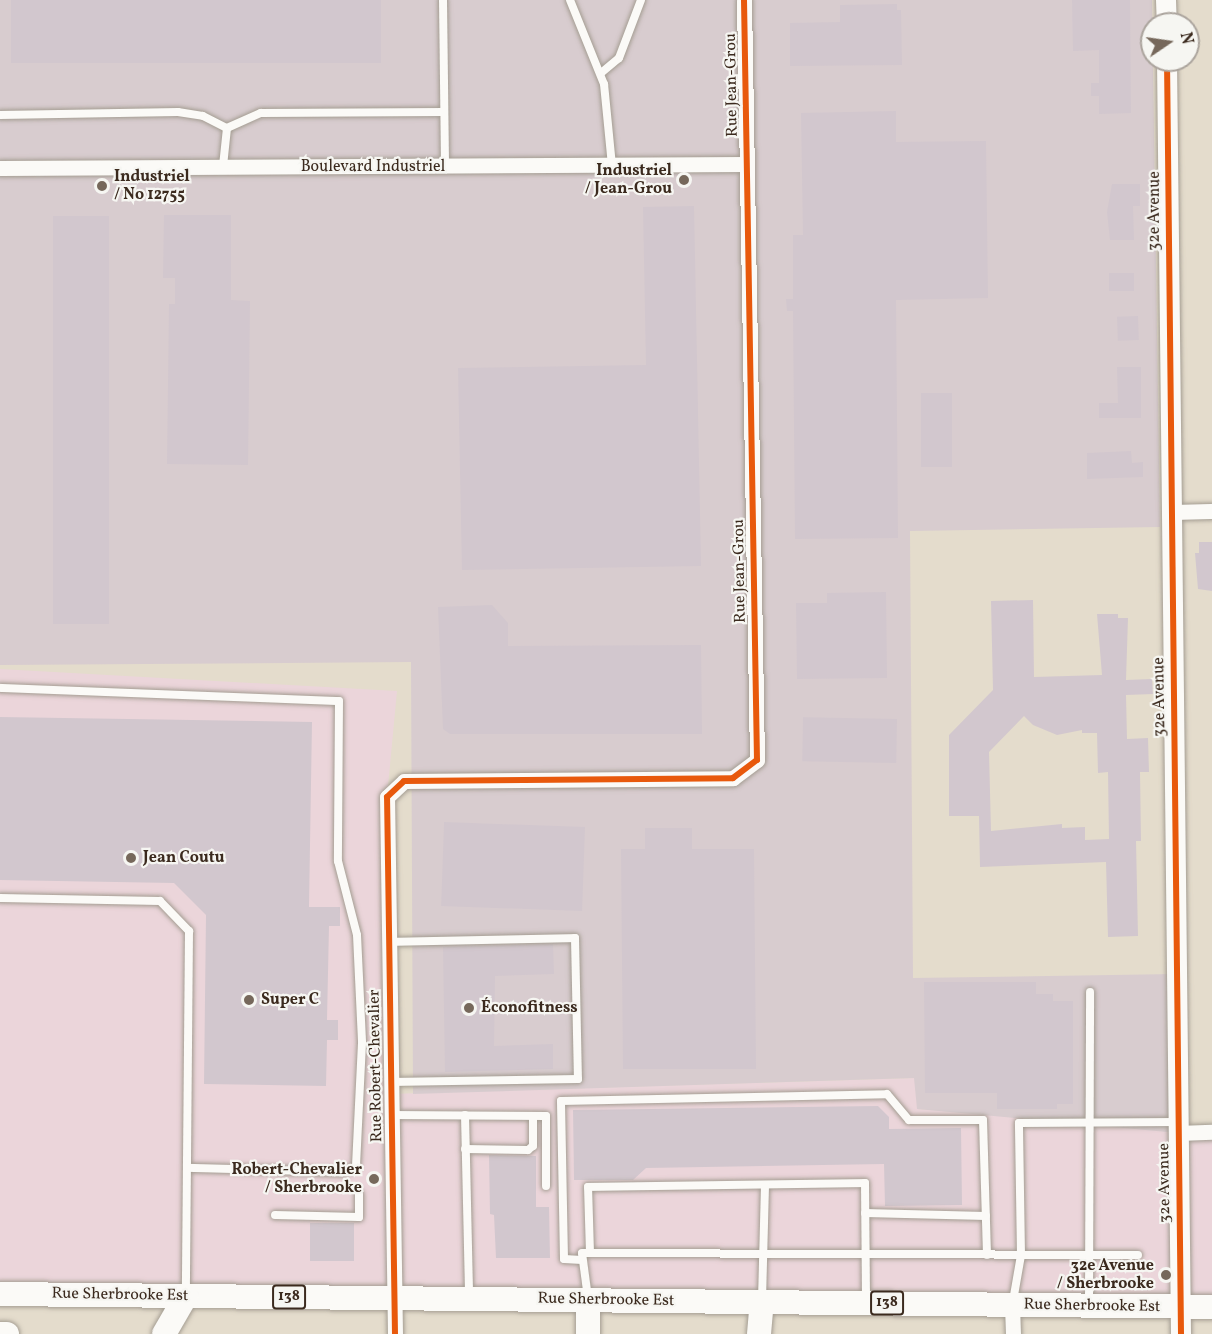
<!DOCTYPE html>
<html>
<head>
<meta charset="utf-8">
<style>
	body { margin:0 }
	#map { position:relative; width:1212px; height:1334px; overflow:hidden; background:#e4dccc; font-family:Vollkorn,serif }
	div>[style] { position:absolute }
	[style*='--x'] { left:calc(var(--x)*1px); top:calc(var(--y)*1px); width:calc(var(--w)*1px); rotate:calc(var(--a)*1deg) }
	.built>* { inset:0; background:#ebd5da }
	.industrial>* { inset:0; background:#d8cccf }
	.building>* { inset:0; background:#d2c7ce; transform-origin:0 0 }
	.roads { filter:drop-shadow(0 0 2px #a49d92) drop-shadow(0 0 2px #a49d92) }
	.service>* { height:8px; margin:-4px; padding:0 4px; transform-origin:4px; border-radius:4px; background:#fbfaf7 }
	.minor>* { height:15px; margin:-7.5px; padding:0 7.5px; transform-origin:7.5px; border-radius:7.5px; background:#fbfaf7 }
	.tertiary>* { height:20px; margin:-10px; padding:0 10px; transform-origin:10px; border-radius:10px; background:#fbfaf7 }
	.primary>* { height:24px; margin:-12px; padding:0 12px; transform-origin:12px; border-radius:12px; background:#fbfaf7 }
	.cycleway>* { height:6px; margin:-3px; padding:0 3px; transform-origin:3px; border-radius:3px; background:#e8590c }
	.dots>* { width:16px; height:16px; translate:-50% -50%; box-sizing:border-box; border:3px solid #f6f6f2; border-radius:50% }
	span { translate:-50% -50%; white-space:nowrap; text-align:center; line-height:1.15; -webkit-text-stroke:4.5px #f6f6f2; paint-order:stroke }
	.shield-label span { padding:2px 4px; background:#f6f6f2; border:2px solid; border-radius:4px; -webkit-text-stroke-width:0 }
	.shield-label { font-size:15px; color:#3b2a1e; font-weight:700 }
	.street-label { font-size:16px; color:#3b2a1e }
	.poi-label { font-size:16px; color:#3b2a1e; font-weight:700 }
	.right { translate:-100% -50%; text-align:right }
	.left { translate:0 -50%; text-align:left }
	.north { position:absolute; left:1140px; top:12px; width:60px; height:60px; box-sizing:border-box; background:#f6f6f2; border:2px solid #aba49d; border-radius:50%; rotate:77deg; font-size:16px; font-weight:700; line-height:24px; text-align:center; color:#3b2a1e }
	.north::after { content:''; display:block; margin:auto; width:21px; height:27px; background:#76685b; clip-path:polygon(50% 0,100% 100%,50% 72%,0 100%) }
</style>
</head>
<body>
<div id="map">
	<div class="built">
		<div style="clip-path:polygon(0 669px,397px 691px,387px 797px,390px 1094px,915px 1078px,918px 1109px,1212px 1131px,1212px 1306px,0 1294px)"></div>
	</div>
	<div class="industrial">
		<div style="clip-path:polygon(0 0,1152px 0,1160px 527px,910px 531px,913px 978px,1176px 974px,1178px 1133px,917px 1109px,914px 1078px,413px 1094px,411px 662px,0 665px)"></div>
	</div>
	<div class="building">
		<div style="left:11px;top:0;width:370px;height:63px"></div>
		<div style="clip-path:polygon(1072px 0,1130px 0,1131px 113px,1099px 114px,1099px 96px,1091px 96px,1091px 83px,1099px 83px,1099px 50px,1073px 51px)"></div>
		<div style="clip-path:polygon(897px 4px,897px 10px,901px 10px,902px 65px,790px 66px,790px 23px,840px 22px,840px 5px)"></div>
		<div style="clip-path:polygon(896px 111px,896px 142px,986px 141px,988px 298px,896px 300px,898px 538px,795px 539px,793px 311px,787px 311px,786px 299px,793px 299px,793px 235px,803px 235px,801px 113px)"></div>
		<div style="clip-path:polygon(1112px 184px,1140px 184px,1140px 206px,1133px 206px,1134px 240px,1110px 240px,1107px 212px)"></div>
		<div style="clip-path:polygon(694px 206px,701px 566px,462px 570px,458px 368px,646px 365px,643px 207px)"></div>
		<div style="clip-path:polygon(164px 215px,231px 215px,231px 300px,250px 301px,248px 465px,167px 464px,169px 304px,175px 304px,175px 278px,163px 278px)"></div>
		<div style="left:109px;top:216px;width:408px;height:56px;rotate:90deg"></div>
		<div style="left:1109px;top:273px;width:25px;height:18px"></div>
		<div style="left:1138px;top:316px;width:24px;height:21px;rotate:88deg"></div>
		<div style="clip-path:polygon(1117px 367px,1141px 367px,1141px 418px,1099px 418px,1099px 403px,1118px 403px)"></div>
		<div style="left:921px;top:393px;width:31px;height:74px"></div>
		<div style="clip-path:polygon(1131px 451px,1132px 463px,1143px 462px,1143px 477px,1087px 479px,1087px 453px)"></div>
		<div style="clip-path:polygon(1199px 542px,1212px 542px,1212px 591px,1198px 589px,1195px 553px,1199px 553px)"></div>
		<div style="clip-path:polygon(886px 592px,887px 678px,797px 679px,796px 603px,827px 603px,827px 593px)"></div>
		<div style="clip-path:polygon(evenodd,1033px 600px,1034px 677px,1102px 675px,1097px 614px,1118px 614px,1118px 618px,1128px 618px,1126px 680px,1152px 679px,1153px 694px,1126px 695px,1127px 739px,1148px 738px,1149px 772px,1140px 772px,1141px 841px,1136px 841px,1138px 936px,1108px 937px,1106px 862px,980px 867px,979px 816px,949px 816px,949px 735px,993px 690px,991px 601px,1033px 600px,1024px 716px,1033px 725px,1057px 735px,1082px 730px,1082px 733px,1097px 733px,1098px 773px,1108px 772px,1109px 839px,1085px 840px,1085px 827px,1062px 828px,1062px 824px,991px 831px,989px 752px,1024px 716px)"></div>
		<div style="clip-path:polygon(492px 605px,508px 623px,508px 646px,701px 645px,702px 734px,450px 734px,443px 729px,438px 607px)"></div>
		<div style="clip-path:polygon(0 717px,312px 722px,309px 907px,340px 907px,340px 926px,329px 926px,327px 1020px,338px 1020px,338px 1040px,327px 1040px,326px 1086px,204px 1084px,206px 915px,174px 883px,0 880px)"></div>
		<div style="left:897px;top:719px;width:44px;height:94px;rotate:91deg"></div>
		<div style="left:585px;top:827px;width:84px;height:141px;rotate:92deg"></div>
		<div style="clip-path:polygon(645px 828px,692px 828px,692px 849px,754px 849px,756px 1069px,623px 1069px,621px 849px,645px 849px)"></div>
		<div style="clip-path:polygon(553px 944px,554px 974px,495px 976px,494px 1046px,553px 1044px,553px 1069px,445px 1072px,443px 947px)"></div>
		<div style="clip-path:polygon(924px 982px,1036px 982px,1036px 994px,1053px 994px,1053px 1001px,1073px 1001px,1073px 1104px,1057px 1104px,1057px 1109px,997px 1109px,997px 1093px,925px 1093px)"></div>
		<div style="clip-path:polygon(878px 1106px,889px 1117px,889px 1129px,961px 1128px,962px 1205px,885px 1206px,884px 1164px,646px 1168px,633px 1180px,574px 1180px,573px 1110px)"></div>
		<div style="clip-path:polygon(489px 1155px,536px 1156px,536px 1207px,549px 1207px,550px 1258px,496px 1258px,494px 1215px,490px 1214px)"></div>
		<div style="left:310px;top:1223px;width:44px;height:38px"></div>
	</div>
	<div class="roads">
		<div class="service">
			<div style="--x:443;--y:0;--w:166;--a:89.3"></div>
			<div style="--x:570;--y:0;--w:91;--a:68"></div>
			<div style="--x:604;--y:84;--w:81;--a:84.4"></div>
			<div style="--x:601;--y:73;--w:23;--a:-40"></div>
			<div style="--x:619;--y:58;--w:62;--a:-69.2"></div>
			<div style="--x:0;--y:115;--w:178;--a:-1"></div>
			<div style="--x:178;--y:112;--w:25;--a:9"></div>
			<div style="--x:203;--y:116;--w:27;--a:27"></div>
			<div style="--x:227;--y:128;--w:39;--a:96"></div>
			<div style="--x:227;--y:128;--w:37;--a:-24"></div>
			<div style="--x:261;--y:113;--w:183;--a:-0.3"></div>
			<div style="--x:0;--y:688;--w:339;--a:2.2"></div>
			<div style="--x:339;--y:701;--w:160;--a:90.4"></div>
			<div style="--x:338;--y:861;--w:76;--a:75.6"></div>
			<div style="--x:357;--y:935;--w:108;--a:87.3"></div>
			<div style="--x:362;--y:1043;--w:124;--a:92.8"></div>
			<div style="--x:356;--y:1167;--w:14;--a:159"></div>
			<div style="--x:343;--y:1172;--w:154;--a:-178.5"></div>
			<div style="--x:0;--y:898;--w:160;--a:1.1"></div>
			<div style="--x:160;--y:901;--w:42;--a:46"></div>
			<div style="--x:189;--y:931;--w:363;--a:90.5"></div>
			<div style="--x:389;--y:942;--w:186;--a:-1.2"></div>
			<div style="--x:575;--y:938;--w:141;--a:88.8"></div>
			<div style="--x:578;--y:1079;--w:188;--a:179.1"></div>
			<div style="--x:391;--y:1115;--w:155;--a:0.4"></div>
			<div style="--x:546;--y:1116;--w:70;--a:90"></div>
			<div style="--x:465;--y:1115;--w:182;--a:88.7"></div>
			<div style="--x:465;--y:1149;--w:63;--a:0.9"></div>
			<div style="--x:528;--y:1150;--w:6;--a:-39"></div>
			<div style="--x:533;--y:1146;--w:30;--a:-90"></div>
			<div style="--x:865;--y:1213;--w:121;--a:1.4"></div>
			<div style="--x:275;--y:1215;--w:84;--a:1.4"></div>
			<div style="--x:359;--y:1217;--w:23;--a:-90"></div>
			<div style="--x:590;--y:1253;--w:66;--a:-91.7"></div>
			<div style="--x:588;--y:1187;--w:277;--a:-0.8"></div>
			<div style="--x:865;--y:1183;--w:119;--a:89.5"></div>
			<div style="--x:582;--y:1260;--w:18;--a:-177"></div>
			<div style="--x:564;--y:1259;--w:158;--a:-91.1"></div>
			<div style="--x:561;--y:1101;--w:326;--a:-1.2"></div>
			<div style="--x:887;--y:1094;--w:34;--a:50"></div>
			<div style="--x:909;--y:1120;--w:74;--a:0"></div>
			<div style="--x:983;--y:1120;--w:135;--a:88.3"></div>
			<div style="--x:588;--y:1298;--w:45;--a:-97.6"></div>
			<div style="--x:582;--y:1253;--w:556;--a:0.21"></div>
			<div style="--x:762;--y:1300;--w:115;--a:-88.5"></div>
			<div style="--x:1013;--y:1301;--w:47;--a:-80.1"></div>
			<div style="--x:1021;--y:1255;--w:132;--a:-90.9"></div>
			<div style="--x:1019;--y:1123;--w:158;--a:-0.4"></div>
			<div style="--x:1089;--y:1304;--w:312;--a:-89.8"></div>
		</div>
		<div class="minor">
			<div style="--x:0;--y:168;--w:747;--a:-0.31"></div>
			<div style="--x:1171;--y:512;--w:41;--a:-1.4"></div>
			<div style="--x:1178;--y:1133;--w:34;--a:-2"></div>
			<div style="--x:1012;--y:1305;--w:29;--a:88"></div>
			<div style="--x:395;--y:1334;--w:537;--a:-90.85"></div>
			<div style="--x:387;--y:797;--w:23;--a:-43"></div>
			<div style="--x:404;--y:781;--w:329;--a:-0.5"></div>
			<div style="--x:733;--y:778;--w:30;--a:-37"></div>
			<div style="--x:757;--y:760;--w:760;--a:-90.98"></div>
		</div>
		<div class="tertiary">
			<div style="--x:1166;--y:0;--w:24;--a:88"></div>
			<div style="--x:1167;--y:60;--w:1274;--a:89.37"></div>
		</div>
		<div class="primary">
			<div style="--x:0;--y:1294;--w:1212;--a:0.61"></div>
			<div style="--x:0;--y:1334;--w:7;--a:0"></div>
			<div style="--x:164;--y:1334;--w:44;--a:-59.9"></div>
			<div style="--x:588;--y:1334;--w:34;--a:-90"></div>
			<div style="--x:759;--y:1334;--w:32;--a:-85"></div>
		</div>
	</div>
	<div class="cycleway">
		<div style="--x:1167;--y:60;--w:1274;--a:89.37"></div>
		<div style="--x:395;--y:1334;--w:537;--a:-90.85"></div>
		<div style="--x:387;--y:797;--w:23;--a:-43"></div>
		<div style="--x:404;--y:781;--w:329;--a:-0.5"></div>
		<div style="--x:733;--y:778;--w:30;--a:-37"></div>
		<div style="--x:757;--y:760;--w:760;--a:-90.98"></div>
	</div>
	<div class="dots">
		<div style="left:684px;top:180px;background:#76685b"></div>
		<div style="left:102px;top:186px;background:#76685b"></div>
		<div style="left:131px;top:858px;background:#76685b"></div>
		<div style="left:249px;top:1000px;background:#76685b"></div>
		<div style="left:469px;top:1008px;background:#76685b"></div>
		<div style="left:374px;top:1179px;background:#76685b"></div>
		<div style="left:1166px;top:1275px;background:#76685b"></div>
	</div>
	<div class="shield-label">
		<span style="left:289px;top:1297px">138</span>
		<span style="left:887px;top:1303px">138</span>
	</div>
	<div class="street-label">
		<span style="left:732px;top:85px;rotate:-91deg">Rue Jean-Grou</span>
		<span style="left:373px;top:167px">Boulevard Industriel</span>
		<span style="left:1155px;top:211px;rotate:-90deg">32e Avenue</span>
		<span style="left:740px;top:571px;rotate:-91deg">Rue Jean-Grou</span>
		<span style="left:1160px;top:697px;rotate:-91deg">32e Avenue</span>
		<span style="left:376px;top:1066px;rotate:-91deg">Rue Robert-Chevalier</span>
		<span style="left:1165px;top:1183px;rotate:-91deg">32e Avenue</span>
		<span style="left:120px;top:1295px;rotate:1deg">Rue Sherbrooke Est</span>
		<span style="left:606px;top:1300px;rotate:1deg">Rue Sherbrooke Est</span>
		<span style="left:1092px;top:1306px;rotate:1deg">Rue Sherbrooke Est</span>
	</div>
	<div class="poi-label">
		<span class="right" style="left:672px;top:180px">Industriel<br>/ Jean-Grou</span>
		<span class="left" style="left:114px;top:186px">Industriel<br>/ No 12755</span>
		<span class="left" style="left:143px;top:858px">Jean Coutu</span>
		<span class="left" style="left:261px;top:1000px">Super C</span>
		<span class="left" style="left:481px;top:1008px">Éconofitness</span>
		<span class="right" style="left:362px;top:1179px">Robert-Chevalier<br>/ Sherbrooke</span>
		<span class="right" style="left:1154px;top:1275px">32e Avenue<br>/ Sherbrooke</span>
	</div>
	<div class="north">N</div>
</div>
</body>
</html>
